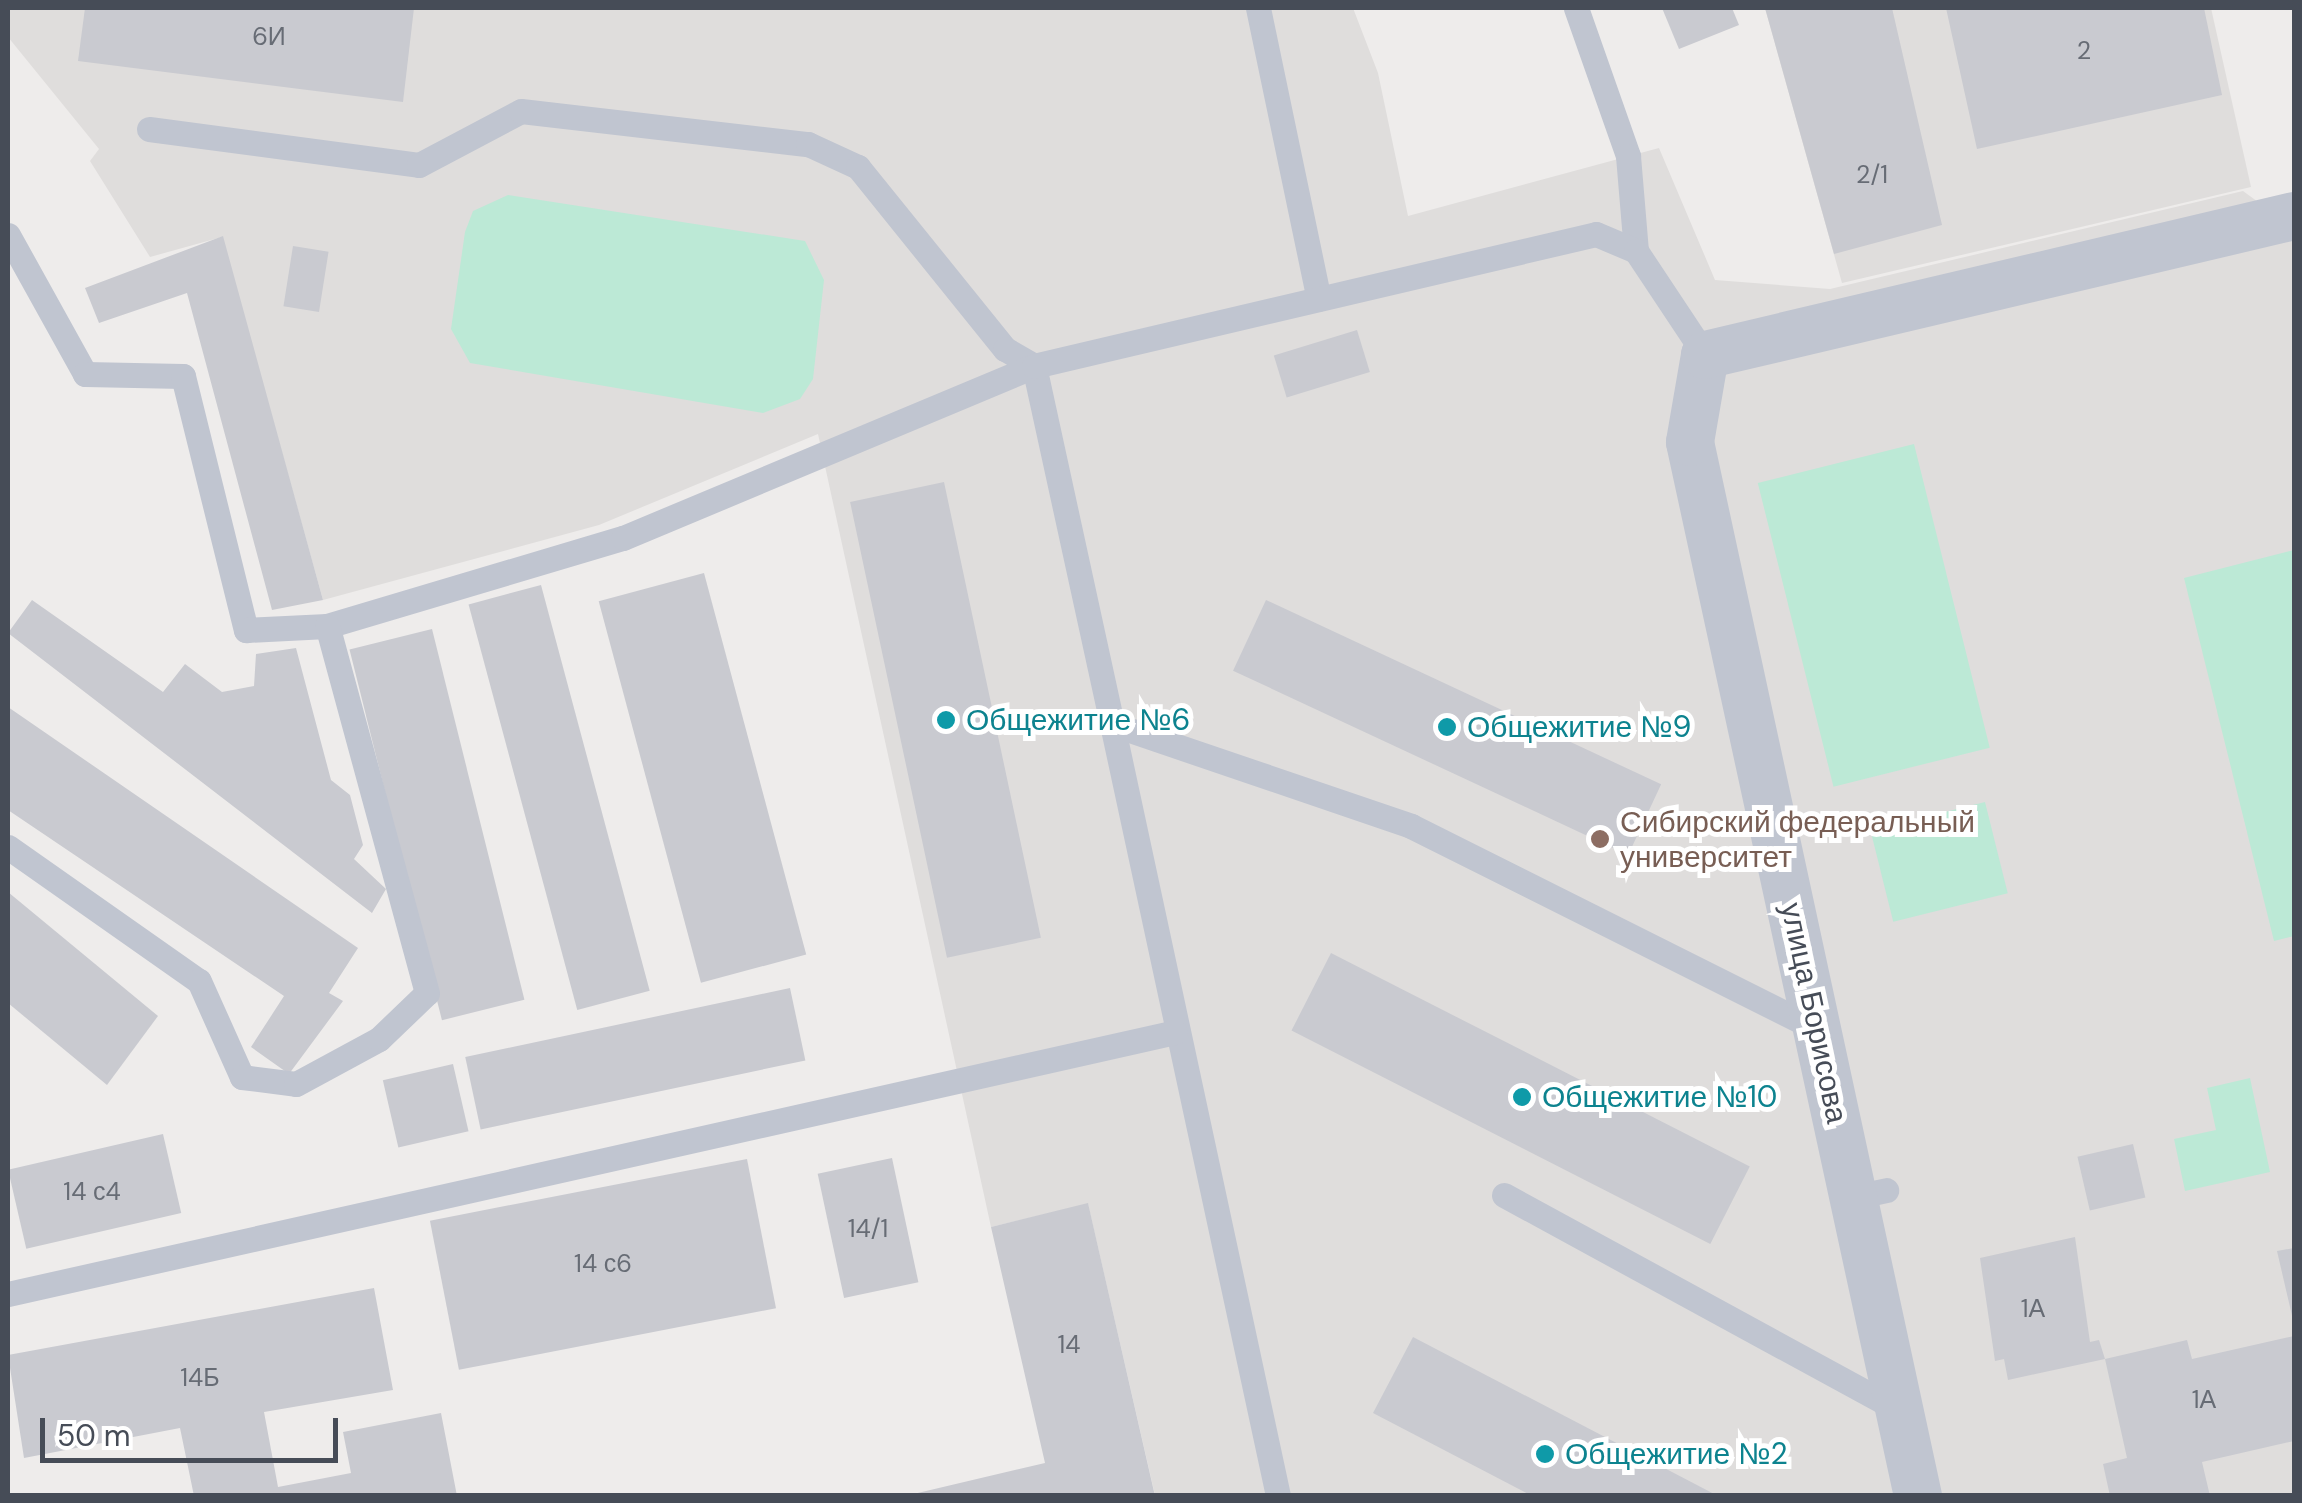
<!DOCTYPE html>
<html>
<head>
<meta charset="utf-8">
<style>
	body { margin:0 }
	#map { position:relative; width:2302px; height:1503px; overflow:hidden; background:#eeeceb; font-family:"DM Sans",sans-serif }
	div>[style] { position:absolute }
	[style*='--x'] { left:calc(var(--x)*1px); top:calc(var(--y)*1px); width:calc(var(--w)*1px); rotate:calc(var(--a)*1deg) }
	.education>* { inset:0; background:#dfdddc }
	.green>* { inset:0; background:#bce9d6; transform-origin:0 0 }
	.building>* { inset:0; background:#c9cad0; transform-origin:0 0 }
	.lane>* { height:25px; margin:-12.5px; padding:0 12.5px; transform-origin:12.5px; border-radius:12.5px; background:#c0c5d0 }
	.street>* { height:48px; margin:-24px; padding:0 24px; transform-origin:24px; border-radius:24px; background:#c0c5d0 }
	.dots>* { width:28px; height:28px; translate:-50% -50%; box-sizing:border-box; border:5px solid #fff; border-radius:50% }
	span { translate:-50% -50%; white-space:nowrap; text-align:center; line-height:1.15; -webkit-text-stroke:10px #fff; paint-order:stroke }
	.number-label { font-size:25px; color:#676c75 }
	.number-label span { -webkit-text-stroke-width:0 }
	.culture-label { font-size:30px; color:#0d838f }
	.left { translate:0 -50%; text-align:left }
	.education-label { font-size:30px; color:#785e54 }
	.street-label { font-size:30px; color:#464c57 }
	.frame { position:absolute; inset:0; border:10px solid #464c57; pointer-events:none }
	.scale { position:absolute; left:40px; top:1418px; width:298px; height:45px; box-sizing:border-box; border:5px solid #464c57; border-top:0; padding-left:12px; font-size:30px; line-height:35px; white-space:nowrap; color:#464c57; -webkit-text-stroke:8px #fff; paint-order:stroke }
</style>
</head>
<body>
<div id="map">
	<div class="education">
		<div style="clip-path:polygon(8px 8px,1353px 8px,1378px 73px,1408px 216px,1659px 148px,1715px 280px,1830px 289px,2243px 191px,2294px 228px,2294px 1495px,1155px 1495px,1088px 1204px,991px 1227px,818px 434px,599px 525px,323px 600px,222px 237px,150px 257px,90px 161px,99px 149px,8px 37px)"></div>
		<div style="clip-path:polygon(1765px 8px,2211px 8px,2251px 187px,1842px 283px)"></div>
	</div>
	<div class="green">
		<div style="clip-path:polygon(508px 195px,805px 241px,824px 280px,813px 379px,800px 399px,763px 413px,470px 363px,451px 329px,465px 232px,473px 211px)"></div>
		<div style="left:1914px;top:444px;width:313px;height:161px;rotate:76deg"></div>
		<div style="clip-path:polygon(2294px 550px,2294px 936px,2274px 941px,2184px 578px)"></div>
		<div style="left:1985px;top:802px;width:94px;height:118px;rotate:76deg"></div>
		<div style="clip-path:polygon(2250px 1078px,2270px 1172px,2185px 1191px,2174px 1139px,2216px 1130px,2207px 1088px)"></div>
	</div>
	<div class="building">
		<div style="clip-path:polygon(85px 8px,414px 8px,403px 102px,78px 61px)"></div>
		<div style="clip-path:polygon(1662px 8px,1732px 8px,1739px 25px,1679px 49px)"></div>
		<div style="clip-path:polygon(1765px 8px,1892px 8px,1942px 225px,1834px 254px)"></div>
		<div style="clip-path:polygon(1946px 8px,2204px 8px,2222px 95px,1977px 149px)"></div>
		<div style="clip-path:polygon(223px 236px,323px 600px,272px 610px,187px 293px,99px 323px,85px 288px)"></div>
		<div style="left:293px;top:246px;width:36px;height:61px;rotate:9deg"></div>
		<div style="left:1357px;top:330px;width:44px;height:87px;rotate:73deg"></div>
		<div style="left:944px;top:482px;width:466px;height:96px;rotate:78deg"></div>
		<div style="left:704px;top:573px;width:395px;height:109px;rotate:75deg"></div>
		<div style="left:541px;top:585px;width:420px;height:75px;rotate:75deg"></div>
		<div style="clip-path:polygon(32px 600px,163px 692px,185px 664px,222px 692px,254px 686px,256px 654px,296px 648px,331px 780px,350px 795px,363px 845px,354px 859px,386px 889px,372px 913px,8px 633px)"></div>
		<div style="left:1266px;top:600px;width:436px;height:78px;rotate:25deg"></div>
		<div style="left:432px;top:629px;width:382px;height:85px;rotate:76deg"></div>
		<div style="clip-path:polygon(8px 707px,358px 948px,329px 993px,343px 1001px,289px 1074px,251px 1047px,284px 996px,8px 810px)"></div>
		<div style="clip-path:polygon(8px 892px,158px 1016px,107px 1085px,8px 1003px)"></div>
		<div style="left:1331px;top:953px;width:470px;height:87px;rotate:27deg"></div>
		<div style="left:790px;top:988px;width:74px;height:332px;rotate:78deg"></div>
		<div style="left:453px;top:1064px;width:69px;height:72px;rotate:77deg"></div>
		<div style="left:163px;top:1134px;width:81px;height:159px;rotate:77deg"></div>
		<div style="left:2133px;top:1144px;width:55px;height:57px;rotate:77deg"></div>
		<div style="left:892px;top:1158px;width:127px;height:76px;rotate:78deg"></div>
		<div style="left:747px;top:1159px;width:152px;height:323px;rotate:79deg"></div>
		<div style="clip-path:polygon(1088px 1203px,1155px 1496px,905px 1496px,1045px 1463px,991px 1227px)"></div>
		<div style="clip-path:polygon(2075px 1237px,2090px 1342px,2099px 1340px,2105px 1359px,2008px 1380px,2004px 1359px,1995px 1361px,1980px 1258px)"></div>
		<div style="clip-path:polygon(2294px 1248px,2294px 1320px,2293px 1320px,2277px 1251px)"></div>
		<div style="clip-path:polygon(374px 1288px,393px 1390px,264px 1412px,278px 1487px,351px 1473px,343px 1432px,441px 1413px,457px 1496px,194px 1496px,180px 1428px,24px 1458px,8px 1355px)"></div>
		<div style="clip-path:polygon(2294px 1336px,2294px 1441px,2202px 1462px,2210px 1496px,2110px 1496px,2103px 1464px,2127px 1458px,2105px 1359px,2187px 1340px,2192px 1359px)"></div>
		<div style="clip-path:polygon(1413px 1337px,1718px 1496px,1532px 1496px,1373px 1413px)"></div>
	</div>
	<div class="lane">
		<div style="--x:1258;--y:8;--w:297;--a:78.2"></div>
		<div style="--x:1576;--y:8;--w:157;--a:70.6"></div>
		<div style="--x:1628;--y:156;--w:95;--a:85.2"></div>
		<div style="--x:149;--y:129;--w:272;--a:7.6"></div>
		<div style="--x:419;--y:165;--w:115;--a:-27.9"></div>
		<div style="--x:521;--y:111;--w:289;--a:6.6"></div>
		<div style="--x:808;--y:144;--w:55;--a:24.7"></div>
		<div style="--x:858;--y:167;--w:234;--a:51.1"></div>
		<div style="--x:1005;--y:349;--w:34;--a:30"></div>
		<div style="--x:1034;--y:366;--w:366;--a:77.7"></div>
		<div style="--x:1112;--y:724;--w:316;--a:18.8"></div>
		<div style="--x:1411;--y:826;--w:453;--a:26.6"></div>
		<div style="--x:8;--y:235;--w:159;--a:61"></div>
		<div style="--x:85;--y:374;--w:98;--a:1.2"></div>
		<div style="--x:183;--y:376;--w:262;--a:76.1"></div>
		<div style="--x:246;--y:630;--w:81;--a:-2.8"></div>
		<div style="--x:327;--y:626;--w:309;--a:-16.6"></div>
		<div style="--x:623;--y:538;--w:446;--a:-22.7"></div>
		<div style="--x:1034;--y:366;--w:577;--a:-13.22"></div>
		<div style="--x:1596;--y:234;--w:43;--a:23"></div>
		<div style="--x:1636;--y:251;--w:125;--a:56.4"></div>
		<div style="--x:1112;--y:724;--w:790;--a:77.86"></div>
		<div style="--x:8;--y:847;--w:233;--a:35.1"></div>
		<div style="--x:199;--y:981;--w:105;--a:65.9"></div>
		<div style="--x:242;--y:1077;--w:54;--a:7.4"></div>
		<div style="--x:296;--y:1084;--w:94;--a:-28.5"></div>
		<div style="--x:379;--y:1039;--w:66;--a:-43.8"></div>
		<div style="--x:427;--y:993;--w:380;--a:-105.2"></div>
		<div style="--x:1504;--y:1195;--w:451;--a:28.6"></div>
		<div style="--x:1854;--y:1197;--w:33;--a:-12"></div>
		<div style="--x:8;--y:1294;--w:1196;--a:-12.65"></div>
	</div>
	<div class="street">
		<div style="--x:1918;--y:1496;--w:1078;--a:-102.21"></div>
		<div style="--x:1690;--y:442;--w:88;--a:-80.2"></div>
		<div style="--x:1705;--y:355;--w:605;--a:-13.28"></div>
	</div>
	<div class="dots">
		<div style="left:946px;top:720px;background:#0f9aa8"></div>
		<div style="left:1447px;top:727px;background:#0f9aa8"></div>
		<div style="left:1600px;top:839px;background:#8d6e63"></div>
		<div style="left:1522px;top:1097px;background:#0f9aa8"></div>
		<div style="left:1545px;top:1454px;background:#0f9aa8"></div>
	</div>
	<div class="number-label">
		<span style="left:269px;top:37px">6И</span>
		<span style="left:2084px;top:51px">2</span>
		<span style="left:1872px;top:175px">2/1</span>
		<span style="left:92px;top:1192px">14 с4</span>
		<span style="left:868px;top:1229px">14/1</span>
		<span style="left:603px;top:1264px">14 с6</span>
		<span style="left:2033px;top:1309px">1А</span>
		<span style="left:1069px;top:1345px">14</span>
		<span style="left:200px;top:1378px">14Б</span>
		<span style="left:2204px;top:1400px">1А</span>
	</div>
	<div class="culture-label">
		<span class="left" style="left:966px;top:720px">Общежитие №6</span>
		<span class="left" style="left:1467px;top:727px">Общежитие №9</span>
		<span class="left" style="left:1542px;top:1097px">Общежитие №10</span>
		<span class="left" style="left:1565px;top:1454px">Общежитие №2</span>
	</div>
	<div class="education-label">
		<span class="left" style="left:1620px;top:839px">Сибирский федеральный<br>университет</span>
	</div>
	<div class="street-label">
		<span style="left:1814px;top:1013px;rotate:78deg">улица Борисова</span>
	</div>
	<div class="frame"></div>
	<div class="scale">50 m</div>
</div>
</body>
</html>
